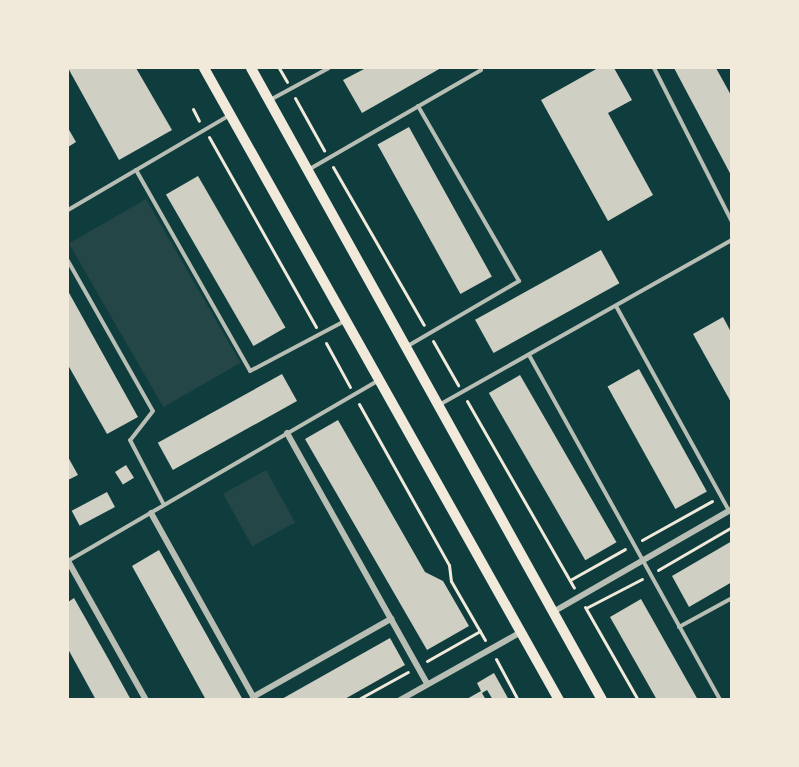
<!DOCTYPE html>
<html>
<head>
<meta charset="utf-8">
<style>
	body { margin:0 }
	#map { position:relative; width:799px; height:767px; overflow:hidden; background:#0f3d3e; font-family:"Noto Sans",sans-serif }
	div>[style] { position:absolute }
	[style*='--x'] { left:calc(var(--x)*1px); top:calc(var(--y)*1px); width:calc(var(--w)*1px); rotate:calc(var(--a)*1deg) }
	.green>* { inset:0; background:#244646; transform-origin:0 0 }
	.building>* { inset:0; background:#cfcfc3; transform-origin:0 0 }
	.path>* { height:3px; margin:-1.5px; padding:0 1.5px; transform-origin:1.5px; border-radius:1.5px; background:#f1e9da }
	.service>* { height:4px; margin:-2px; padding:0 2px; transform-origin:2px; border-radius:2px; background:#b8beb3 }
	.minor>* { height:6px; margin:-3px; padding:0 3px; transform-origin:3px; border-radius:3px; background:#b8beb3 }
	.primary>* { height:10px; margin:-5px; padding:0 5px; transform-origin:5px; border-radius:5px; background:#f1e9da }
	span { translate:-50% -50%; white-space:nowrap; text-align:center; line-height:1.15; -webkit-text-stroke:5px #f1e9da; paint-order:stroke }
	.frame { position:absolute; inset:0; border:69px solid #f1e9da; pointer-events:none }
</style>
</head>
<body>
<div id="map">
	<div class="green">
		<div style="left:146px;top:199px;width:189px;height:89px;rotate:60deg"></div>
		<div style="left:266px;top:470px;width:60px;height:49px;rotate:61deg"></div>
	</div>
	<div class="building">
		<div style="clip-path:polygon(68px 68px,136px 68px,172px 130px,119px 160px)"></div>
		<div style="clip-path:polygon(366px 68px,441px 68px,362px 113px,343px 80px)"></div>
		<div style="clip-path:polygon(598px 68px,614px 68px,632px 100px,608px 113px,653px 195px,608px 221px,541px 100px)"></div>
		<div style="clip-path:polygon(674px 68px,716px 68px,732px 97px,732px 177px)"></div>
		<div style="left:409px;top:127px;width:171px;height:36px;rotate:61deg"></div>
		<div style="clip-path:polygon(68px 128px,76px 142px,68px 147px)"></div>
		<div style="left:198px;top:176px;width:175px;height:37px;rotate:60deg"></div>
		<div style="left:601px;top:250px;width:38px;height:144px;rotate:61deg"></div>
		<div style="clip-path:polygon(68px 291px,138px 417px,107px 434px,68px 365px)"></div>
		<div style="clip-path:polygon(723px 317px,732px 334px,732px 404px,693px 334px)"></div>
		<div style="left:639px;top:369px;width:140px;height:36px;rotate:61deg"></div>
		<div style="left:282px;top:374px;width:31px;height:142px;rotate:61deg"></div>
		<div style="left:520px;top:375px;width:193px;height:36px;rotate:60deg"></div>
		<div style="clip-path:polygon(338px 420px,425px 572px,443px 581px,469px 626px,427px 650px,305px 439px)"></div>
		<div style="clip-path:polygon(68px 457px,78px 475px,68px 480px)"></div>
		<div style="left:126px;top:465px;width:15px;height:13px;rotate:58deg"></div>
		<div style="left:107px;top:492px;width:17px;height:40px;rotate:62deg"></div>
		<div style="clip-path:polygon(732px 541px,732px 582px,689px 607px,672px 576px)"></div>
		<div style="clip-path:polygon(159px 550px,219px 657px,243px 700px,206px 700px,132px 566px)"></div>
		<div style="clip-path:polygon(74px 598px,109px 660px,131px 700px,96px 700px,68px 649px,68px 602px)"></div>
		<div style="clip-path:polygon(641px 599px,698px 700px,657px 700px,610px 617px)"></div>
		<div style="clip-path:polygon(390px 638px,405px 665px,343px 700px,280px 700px)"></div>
		<div style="clip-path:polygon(494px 673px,509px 700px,493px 700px,487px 690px,482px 693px,486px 700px,465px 700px,481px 691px,477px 683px)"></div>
	</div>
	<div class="path">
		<div style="--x:279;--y:68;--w:16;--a:60"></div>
		<div style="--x:295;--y:98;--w:60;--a:60.9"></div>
		<div style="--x:193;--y:109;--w:13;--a:63"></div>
		<div style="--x:209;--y:137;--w:218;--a:60.6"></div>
		<div style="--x:333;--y:167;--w:182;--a:60.1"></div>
		<div style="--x:433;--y:341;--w:51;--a:60.4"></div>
		<div style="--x:326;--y:343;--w:50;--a:61.4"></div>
		<div style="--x:467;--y:401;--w:215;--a:60.2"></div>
		<div style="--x:359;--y:404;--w:184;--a:60.8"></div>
		<div style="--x:449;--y:565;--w:16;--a:83"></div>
		<div style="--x:451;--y:581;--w:68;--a:60"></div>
		<div style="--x:642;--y:540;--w:80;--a:-29.1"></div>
		<div style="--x:658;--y:570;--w:86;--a:-30.2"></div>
		<div style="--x:570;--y:580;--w:63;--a:-29.4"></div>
		<div style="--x:585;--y:607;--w:107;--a:60.3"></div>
		<div style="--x:586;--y:608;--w:63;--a:-27.4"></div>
		<div style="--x:496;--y:659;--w:47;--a:61.8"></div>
		<div style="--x:427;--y:661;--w:61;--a:-29.5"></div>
		<div style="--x:357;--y:700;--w:58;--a:-28.8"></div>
	</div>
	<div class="service">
		<div style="--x:654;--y:68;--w:173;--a:63.1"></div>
		<div style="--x:270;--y:100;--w:67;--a:-28.5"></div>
		<div style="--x:136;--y:170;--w:231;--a:60.4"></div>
		<div style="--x:250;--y:371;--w:107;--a:-27.8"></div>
		<div style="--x:308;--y:170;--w:200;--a:-30"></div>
		<div style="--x:68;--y:210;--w:188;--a:-30.4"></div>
		<div style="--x:68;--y:261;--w:172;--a:60.5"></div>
		<div style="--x:153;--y:411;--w:37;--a:128"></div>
		<div style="--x:130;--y:440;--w:73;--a:62.4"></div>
		<div style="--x:616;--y:306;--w:234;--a:61.1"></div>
		<div style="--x:406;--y:347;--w:131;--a:-30.3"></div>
		<div style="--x:519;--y:281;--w:202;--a:-120"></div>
		<div style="--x:529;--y:355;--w:394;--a:61"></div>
		<div style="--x:439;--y:405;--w:336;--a:-29.4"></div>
		<div style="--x:68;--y:561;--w:360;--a:-30.2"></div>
		<div style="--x:679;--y:627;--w:60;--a:-28.7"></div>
	</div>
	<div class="minor">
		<div style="--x:287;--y:433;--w:287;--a:60.8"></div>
		<div style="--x:151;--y:513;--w:214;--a:60.9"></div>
		<div style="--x:68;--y:561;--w:159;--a:60.7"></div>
		<div style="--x:553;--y:612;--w:207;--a:-29.9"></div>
		<div style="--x:253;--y:697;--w:159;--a:-29.5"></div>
		<div style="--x:400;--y:700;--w:139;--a:-29.3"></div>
	</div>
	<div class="primary">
		<div style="--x:204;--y:68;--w:725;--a:60.68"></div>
		<div style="--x:251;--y:68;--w:723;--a:60.95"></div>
	</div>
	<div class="frame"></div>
</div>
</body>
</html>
